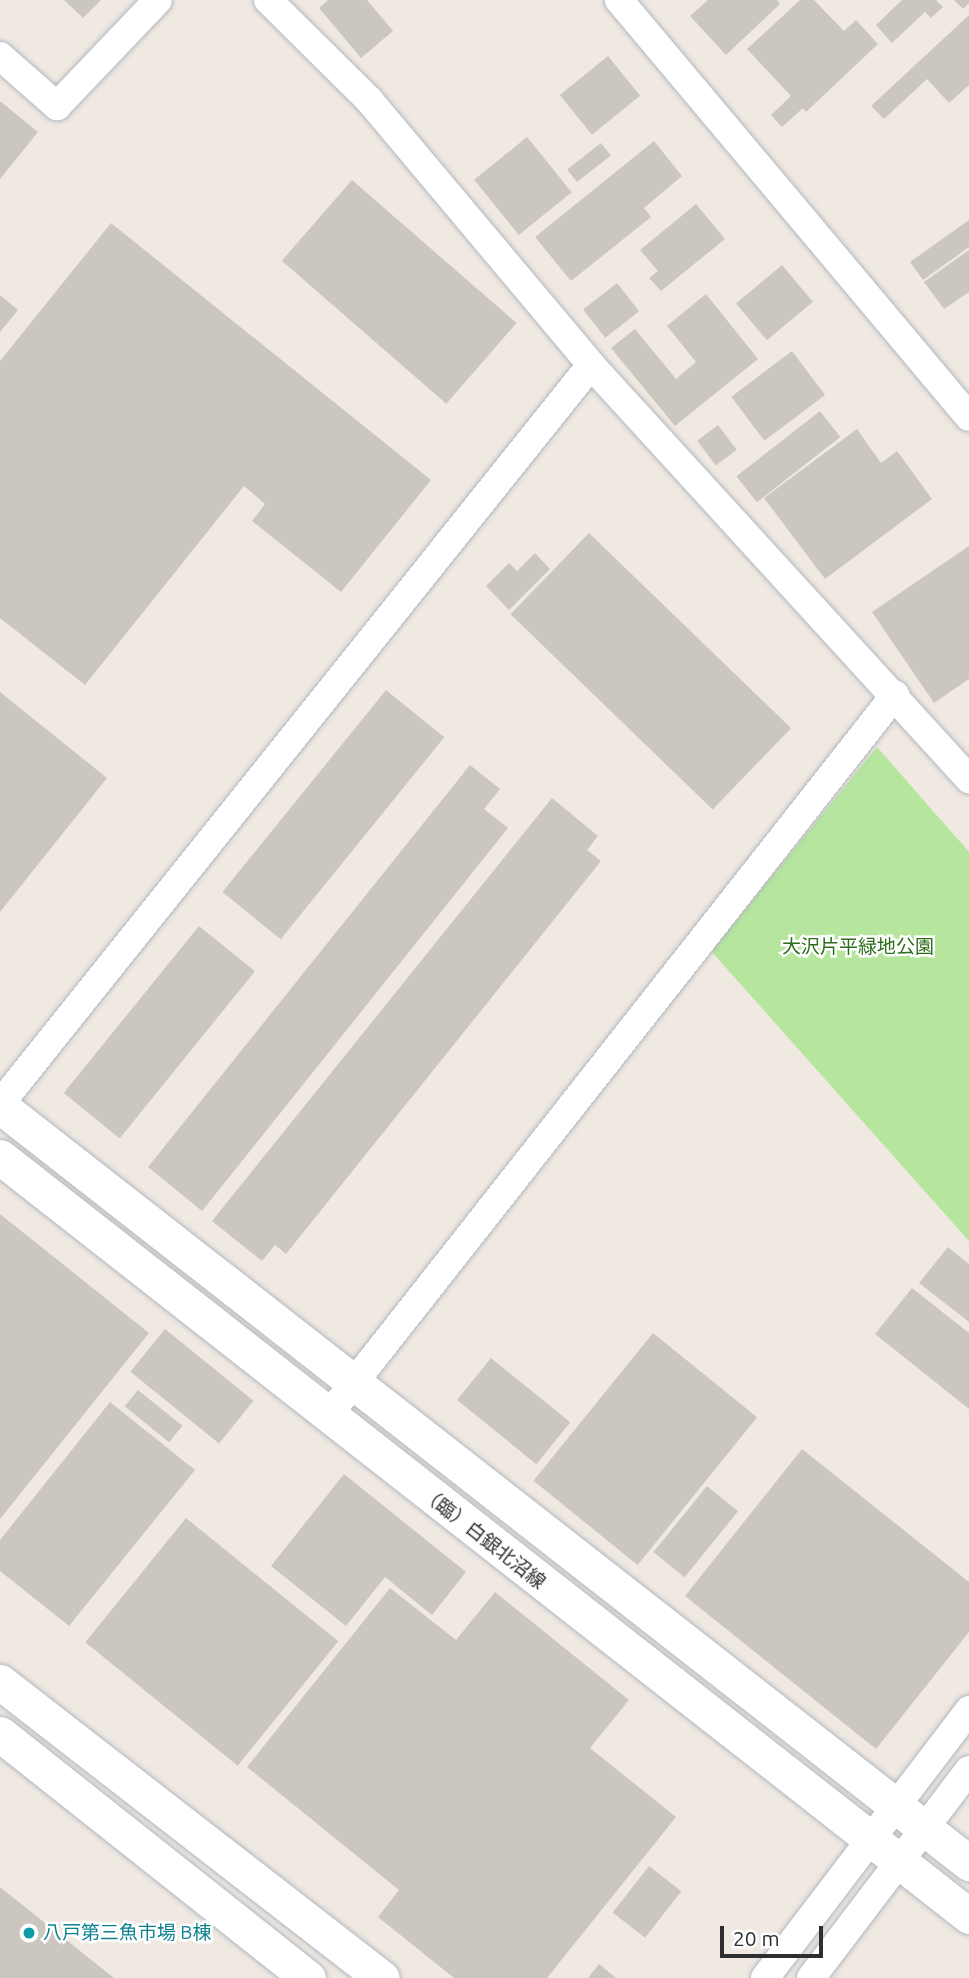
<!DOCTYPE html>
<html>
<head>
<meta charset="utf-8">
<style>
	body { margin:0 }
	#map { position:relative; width:969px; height:1978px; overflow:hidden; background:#efe9e1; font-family:Ubuntu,"Noto Sans JP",sans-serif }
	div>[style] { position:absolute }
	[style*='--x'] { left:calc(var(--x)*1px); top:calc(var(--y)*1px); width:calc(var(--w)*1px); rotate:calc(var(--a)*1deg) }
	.green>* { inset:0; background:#b6e59e }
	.building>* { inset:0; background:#cbc7bf; transform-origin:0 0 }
	.roads { filter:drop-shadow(0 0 2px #b4b7c1) drop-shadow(0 0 2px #b4b7c1) }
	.minor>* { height:28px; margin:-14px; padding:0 14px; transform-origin:14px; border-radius:14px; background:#fff }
	.tertiary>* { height:35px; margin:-17.5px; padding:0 17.5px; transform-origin:17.5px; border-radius:17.5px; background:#fff }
	.dots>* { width:19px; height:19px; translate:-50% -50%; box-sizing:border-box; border:4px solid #fff; border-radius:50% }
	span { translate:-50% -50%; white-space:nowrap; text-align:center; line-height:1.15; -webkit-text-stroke:5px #fff; paint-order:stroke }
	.park-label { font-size:19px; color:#2c6e1b }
	.street-label { font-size:19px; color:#2e2e2e }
	.culture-label { font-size:19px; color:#0d838f }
	.left { translate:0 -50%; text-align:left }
	.scale { position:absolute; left:720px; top:1926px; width:103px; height:32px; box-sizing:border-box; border:4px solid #2e2e2e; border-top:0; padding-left:9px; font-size:21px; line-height:24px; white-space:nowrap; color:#2e2e2e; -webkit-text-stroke:5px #fff; paint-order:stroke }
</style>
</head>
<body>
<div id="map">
	<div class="green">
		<div style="clip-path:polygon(877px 747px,969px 852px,969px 1241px,711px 951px)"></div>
	</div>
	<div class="building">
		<div style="clip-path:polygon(64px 0,101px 0,83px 18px)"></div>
		<div style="clip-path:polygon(328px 0,367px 0,393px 31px,361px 58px,319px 8px)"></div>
		<div style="clip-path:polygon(708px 0,777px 0,780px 4px,726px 55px,690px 16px)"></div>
		<div style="clip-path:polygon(800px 0,814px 0,844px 31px,856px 20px,878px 44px,806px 112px,803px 108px,782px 127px,771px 115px,791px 96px,747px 49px)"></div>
		<div style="clip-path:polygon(902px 0,936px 0,943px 7px,931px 18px,925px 12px,892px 43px,876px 25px)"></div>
		<div style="clip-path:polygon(954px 0,969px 0,969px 3px,963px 9px)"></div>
		<div style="clip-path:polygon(969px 15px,969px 85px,949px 103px,927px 79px,884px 119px,871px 106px)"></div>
		<div style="left:608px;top:56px;width:51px;height:62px;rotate:51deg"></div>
		<div style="clip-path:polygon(0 101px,38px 132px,0 179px)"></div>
		<div style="left:527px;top:137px;width:71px;height:68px;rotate:51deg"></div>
		<div style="clip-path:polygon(654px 141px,682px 176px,644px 208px,651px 217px,571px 281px,535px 237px)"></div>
		<div style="left:601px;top:143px;width:16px;height:43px;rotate:52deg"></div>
		<div style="left:352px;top:180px;width:218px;height:107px;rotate:41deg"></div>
		<div style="clip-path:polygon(696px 204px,725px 239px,661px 291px,649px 278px,658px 271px,640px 250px)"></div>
		<div style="clip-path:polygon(969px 220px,969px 247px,923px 280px,910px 262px)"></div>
		<div style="clip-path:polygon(111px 223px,431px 480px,341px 592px,252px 521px,265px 504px,244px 486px,85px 685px,0 618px,0 361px)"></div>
		<div style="clip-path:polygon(969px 250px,969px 292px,944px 309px,924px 282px)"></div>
		<div style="left:782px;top:265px;width:48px;height:60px;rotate:50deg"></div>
		<div style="left:617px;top:283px;width:36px;height:43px;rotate:52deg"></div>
		<div style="clip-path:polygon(706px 294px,758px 359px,675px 426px,611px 348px,635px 329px,676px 379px,696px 362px,667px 326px)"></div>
		<div style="clip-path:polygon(0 295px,18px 310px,0 332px)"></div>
		<div style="left:792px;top:351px;width:55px;height:76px;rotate:53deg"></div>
		<div style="left:820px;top:411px;width:33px;height:106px;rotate:52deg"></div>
		<div style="left:718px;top:425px;width:31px;height:26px;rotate:53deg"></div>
		<div style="clip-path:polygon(857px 429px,881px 463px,897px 451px,932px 499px,825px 579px,764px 498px)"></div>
		<div style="left:589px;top:533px;width:281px;height:113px;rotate:44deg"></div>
		<div style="clip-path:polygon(969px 546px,969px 679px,934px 703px,872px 612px)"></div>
		<div style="clip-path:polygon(535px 553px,550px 569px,509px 610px,486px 586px,509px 563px,517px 571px)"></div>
		<div style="left:386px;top:690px;width:75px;height:260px;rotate:39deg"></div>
		<div style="clip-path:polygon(0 692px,107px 778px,0 912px)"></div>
		<div style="clip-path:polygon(470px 765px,500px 789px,484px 809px,508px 828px,202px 1211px,148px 1167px)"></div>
		<div style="clip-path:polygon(552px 798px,598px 836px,587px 850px,601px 861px,286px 1254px,275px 1245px,262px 1261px,212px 1221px)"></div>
		<div style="left:199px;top:926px;width:72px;height:215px;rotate:39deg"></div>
		<div style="clip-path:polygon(0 1214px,149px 1333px,0 1519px)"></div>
		<div style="clip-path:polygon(948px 1247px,969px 1264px,969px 1322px,919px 1283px)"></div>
		<div style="clip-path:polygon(912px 1288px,969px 1333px,969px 1409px,875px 1334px)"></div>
		<div style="left:165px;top:1329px;width:114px;height:55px;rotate:39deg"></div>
		<div style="left:653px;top:1333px;width:134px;height:190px;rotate:39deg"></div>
		<div style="left:491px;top:1358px;width:102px;height:54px;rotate:39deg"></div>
		<div style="left:138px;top:1390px;width:57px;height:21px;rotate:39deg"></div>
		<div style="clip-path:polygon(110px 1402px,195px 1470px,69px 1626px,0 1571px,0 1540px)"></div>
		<div style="clip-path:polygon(802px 1449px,969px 1582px,969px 1632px,876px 1749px,685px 1596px)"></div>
		<div style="clip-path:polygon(344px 1474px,466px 1572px,432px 1615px,385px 1577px,346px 1626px,271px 1566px)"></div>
		<div style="left:707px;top:1486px;width:40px;height:85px;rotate:39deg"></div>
		<div style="left:186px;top:1518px;width:196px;height:160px;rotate:39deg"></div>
		<div style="clip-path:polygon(390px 1588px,456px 1640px,495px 1592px,629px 1700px,590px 1748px,676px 1817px,547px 1978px,454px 1978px,378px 1917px,399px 1890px,247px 1767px)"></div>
		<div style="left:649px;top:1866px;width:41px;height:59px;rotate:38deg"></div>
		<div style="clip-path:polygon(0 1887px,114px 1978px,0 1978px)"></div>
		<div style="clip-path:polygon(599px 1964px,616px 1978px,588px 1978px)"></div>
	</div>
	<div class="roads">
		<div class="minor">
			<div style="--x:268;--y:0;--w:142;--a:44.7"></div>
			<div style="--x:369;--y:100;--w:346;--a:50"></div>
			<div style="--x:591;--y:365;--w:561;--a:47.6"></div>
			<div style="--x:619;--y:0;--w:544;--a:49.99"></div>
			<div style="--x:0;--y:56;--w:76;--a:41.3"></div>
			<div style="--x:57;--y:106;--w:146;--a:-46.4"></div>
			<div style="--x:0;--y:1104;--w:946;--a:-51.35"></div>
			<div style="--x:327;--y:1417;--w:919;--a:-51.81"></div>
			<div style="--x:765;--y:1978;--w:337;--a:-52.7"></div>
			<div style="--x:811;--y:1978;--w:261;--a:-52.8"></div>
		</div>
		<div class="tertiary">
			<div style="--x:0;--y:1106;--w:1230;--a:38"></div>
			<div style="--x:0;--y:1157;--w:1231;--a:38.07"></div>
			<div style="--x:0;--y:1682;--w:483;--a:37.8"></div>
			<div style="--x:0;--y:1734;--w:393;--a:38.4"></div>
		</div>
	</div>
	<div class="dots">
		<div style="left:29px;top:1933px;background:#0f9aa8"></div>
	</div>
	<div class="park-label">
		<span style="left:858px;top:947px">大沢片平緑地公園</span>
	</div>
	<div class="street-label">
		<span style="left:483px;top:1538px;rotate:38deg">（臨）白銀北沼線</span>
	</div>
	<div class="culture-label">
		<span class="left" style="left:43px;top:1933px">八戸第三魚市場 B棟</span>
	</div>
	<div class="scale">20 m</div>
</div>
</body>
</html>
